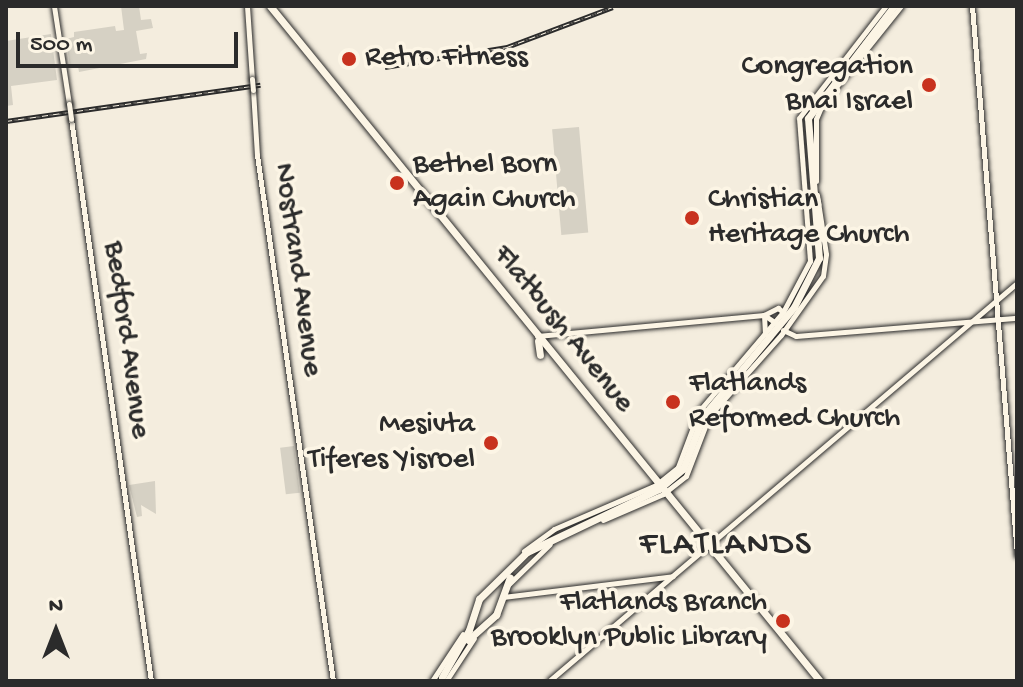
<!DOCTYPE html>
<html>
<head>
<meta charset="utf-8">
<style>
	body { margin:0 }
	#map { position:relative; width:1023px; height:687px; overflow:hidden; background:#f4edde; font-family:"Gochi Hand",sans-serif }
	div>[style] { position:absolute }
	[style*='--x'] { left:calc(var(--x)*1px); top:calc(var(--y)*1px); width:calc(var(--w)*1px); rotate:calc(var(--a)*1deg) }
	.green>* { inset:0; background:#d6d1c4; transform-origin:0 0 }
	.roads { filter:drop-shadow(0 0 2px #2b2b2b) drop-shadow(0 0 2px #2b2b2b) }
	.secondary>* { height:5px; margin:-2.5px; padding:0 2.5px; transform-origin:2.5px; border-radius:2.5px; background:#fcf5e5 }
	.primary>* { height:7px; margin:-3.5px; padding:0 3.5px; transform-origin:3.5px; border-radius:3.5px; background:#fcf5e5 }
	.rail>* { height:5px; margin-top:-2.5px; transform-origin:0; background:repeating-linear-gradient(90deg,#fcf5e5 0 6px,#2b2b2b 0 12px); box-sizing:border-box; border-block:2px solid #2b2b2b }
	.bridges { filter:drop-shadow(0 0 2px #2b2b2b) drop-shadow(0 0 2px #2b2b2b) }
	.secondary-bridge>* { height:5px; margin:-2.5px; padding:0 2.5px; transform-origin:2.5px; border-radius:2.5px; background:#fcf5e5 }
	.dots>* { width:22px; height:22px; translate:-50% -50%; box-sizing:border-box; border:4px solid #fcf5e5; border-radius:50% }
	span { translate:-50% -50%; white-space:nowrap; text-align:center; line-height:1.15; -webkit-text-stroke:7px #fcf5e5; paint-order:stroke }
	.poi-label { font-size:30px; color:#2b2b2b }
	.left { translate:0 -50%; text-align:left }
	.right { translate:-100% -50%; text-align:right }
	.street-label { font-size:30px; color:#2b2b2b }
	.quarter-label { font-size:34px; color:#2b2b2b; letter-spacing:2px }
	.frame { position:absolute; inset:0; border:8px solid #2b2b2b; pointer-events:none }
	.north { position:absolute; left:16px; top:591px; width:80px; height:80px; -webkit-text-stroke:6px #fcf5e5; paint-order:stroke; rotate:0deg; font-size:22px; font-weight:700; line-height:32px; text-align:center; color:#2b2b2b }
	.north::after { content:''; display:block; margin:auto; width:28px; height:36px; background:#2b2b2b; clip-path:polygon(50% 0,100% 100%,50% 72%,0 100%) }
	.scale { position:absolute; left:16px; top:32px; width:222px; height:36px; box-sizing:border-box; border:4px solid #2b2b2b; border-top:0; padding-left:10px; font-size:24px; line-height:28px; white-space:nowrap; color:#2b2b2b; -webkit-text-stroke:6px #fcf5e5; paint-order:stroke }
</style>
</head>
<body>
<div id="map">
	<div class="green">
		<div style="clip-path:polygon(121px 6px,139px 6px,141px 20px,151px 19px,153px 28px,136px 31px,140px 54px,147px 53px,146px 59px,79px 72px,78px 66px,70px 67px,66px 39px,74px 37px,74px 32px,115px 26px,116px 31px,124px 30px)"></div>
		<div style="clip-path:polygon(51px 34px,57px 80px,11px 86px,13px 105px,6px 106px,6px 41px)"></div>
		<div style="left:579px;top:127px;width:106px;height:27px;rotate:85deg"></div>
		<div style="left:294px;top:446px;width:47px;height:14px;rotate:83deg"></div>
		<div style="clip-path:polygon(155px 481px,156px 514px,141px 505px,142px 516px,137px 517px,129px 485px)"></div>
	</div>
	<div class="roads">
		<div class="secondary">
			<div style="--x:54;--y:6;--w:99;--a:81.3"></div>
			<div style="--x:247;--y:6;--w:73;--a:86.1"></div>
			<div style="--x:972;--y:6;--w:551;--a:85.31"></div>
			<div style="--x:253;--y:90;--w:65;--a:86.5"></div>
			<div style="--x:257;--y:155;--w:531;--a:81.78"></div>
			<div style="--x:828;--y:97;--w:117;--a:-51.3"></div>
			<div style="--x:71;--y:119;--w:568;--a:81.9"></div>
			<div style="--x:816;--y:181;--w:62;--a:-90"></div>
			<div style="--x:816;--y:119;--w:15;--a:-67"></div>
			<div style="--x:764;--y:315;--w:14;--a:34"></div>
			<div style="--x:764;--y:315;--w:19;--a:87"></div>
			<div style="--x:783;--y:330;--w:14;--a:25"></div>
			<div style="--x:796;--y:336;--w:222;--a:-4.7"></div>
			<div style="--x:537;--y:336;--w:228;--a:-5.3"></div>
			<div style="--x:764;--y:315;--w:16;--a:-27"></div>
			<div style="--x:778;--y:308;--w:6;--a:39"></div>
			<div style="--x:603;--y:520;--w:65;--a:-23.4"></div>
			<div style="--x:663;--y:494;--w:29;--a:-38"></div>
			<div style="--x:686;--y:476;--w:64;--a:-69"></div>
			<div style="--x:709;--y:416;--w:108;--a:-48.4"></div>
			<div style="--x:781;--y:335;--w:72;--a:-54.6"></div>
			<div style="--x:823;--y:276;--w:22;--a:-82"></div>
			<div style="--x:826;--y:254;--w:60;--a:-98.7"></div>
			<div style="--x:524;--y:551;--w:37;--a:-36"></div>
			<div style="--x:554;--y:529;--w:111;--a:-23.3"></div>
			<div style="--x:656;--y:485;--w:28;--a:-39"></div>
			<div style="--x:678;--y:467;--w:60;--a:-69.4"></div>
			<div style="--x:699;--y:411;--w:130;--a:-49.7"></div>
			<div style="--x:783;--y:312;--w:58;--a:-62.1"></div>
			<div style="--x:810;--y:261;--w:143;--a:-94.4"></div>
			<div style="--x:799;--y:118;--w:142;--a:-52.2"></div>
			<div style="--x:509;--y:584;--w:57;--a:-44.3"></div>
			<div style="--x:503;--y:597;--w:171;--a:-7"></div>
			<div style="--x:432;--y:681;--w:56;--a:-56.6"></div>
			<div style="--x:446;--y:681;--w:51;--a:-56.9"></div>
			<div style="--x:549;--y:681;--w:614;--a:-40.38"></div>
		</div>
		<div class="primary">
			<div style="--x:270;--y:6;--w:871;--a:50.83"></div>
			<div style="--x:538;--y:341;--w:14;--a:82"></div>
			<div style="--x:468;--y:640;--w:38;--a:-42"></div>
			<div style="--x:496;--y:615;--w:40;--a:-69.8"></div>
			<div style="--x:442;--y:677;--w:54;--a:-60.1"></div>
			<div style="--x:469;--y:630;--w:33;--a:-72"></div>
			<div style="--x:479;--y:599;--w:67;--a:-44.4"></div>
			<div style="--x:527;--y:552;--w:146;--a:-25.5"></div>
			<div style="--x:659;--y:489;--w:31;--a:-40"></div>
			<div style="--x:683;--y:469;--w:57;--a:-69.3"></div>
			<div style="--x:703;--y:416;--w:142;--a:-50.1"></div>
			<div style="--x:794;--y:307;--w:55;--a:-63"></div>
			<div style="--x:819;--y:258;--w:140;--a:-94.5"></div>
			<div style="--x:808;--y:118;--w:141;--a:-52.5"></div>
		</div>
	</div>
	<div class="rail">
		<div style="--x:385;--y:67;--w:124;--a:-9.3"></div>
		<div style="--x:507;--y:47;--w:113;--a:-20.7"></div>
		<div style="--x:6;--y:121;--w:257;--a:-8.1"></div>
	</div>
	<div class="bridges">
		<div class="secondary-bridge">
			<div style="--x:252;--y:79;--w:11;--a:85"></div>
			<div style="--x:69;--y:104;--w:15;--a:82"></div>
		</div>
	</div>
	<div class="dots">
		<div style="left:349px;top:59px;background:#c8321e"></div>
		<div style="left:929px;top:85px;background:#c8321e"></div>
		<div style="left:397px;top:183px;background:#c8321e"></div>
		<div style="left:692px;top:218px;background:#c8321e"></div>
		<div style="left:673px;top:402px;background:#c8321e"></div>
		<div style="left:491px;top:443px;background:#c8321e"></div>
		<div style="left:783px;top:621px;background:#c8321e"></div>
	</div>
	<div class="poi-label">
		<span class="left" style="left:365px;top:59px">Retro Fitness</span>
		<span class="right" style="left:913px;top:85px">Congregation<br>Bnai Israel</span>
		<span class="left" style="left:413px;top:183px">Bethel Born<br>Again Church</span>
		<span class="left" style="left:708px;top:218px">Christian<br>Heritage Church</span>
		<span class="left" style="left:689px;top:402px">Flatlands<br>Reformed Church</span>
		<span class="right" style="left:475px;top:443px">Mesivta<br>Tiferes Yisroel</span>
		<span class="right" style="left:767px;top:621px">Flatlands Branch<br>Brooklyn Public Library</span>
	</div>
	<div class="street-label">
		<span style="left:296px;top:270px;rotate:82deg">Nostrand Avenue</span>
		<span style="left:562px;top:330px;rotate:51deg">Flatbush Avenue</span>
		<span style="left:125px;top:340px;rotate:82deg">Bedford Avenue</span>
	</div>
	<div class="quarter-label">
		<span style="left:726px;top:547px">FLATLANDS</span>
	</div>
	<div class="frame"></div>
	<div class="north">N</div>
	<div class="scale">500 m</div>
</div>
</body>
</html>
